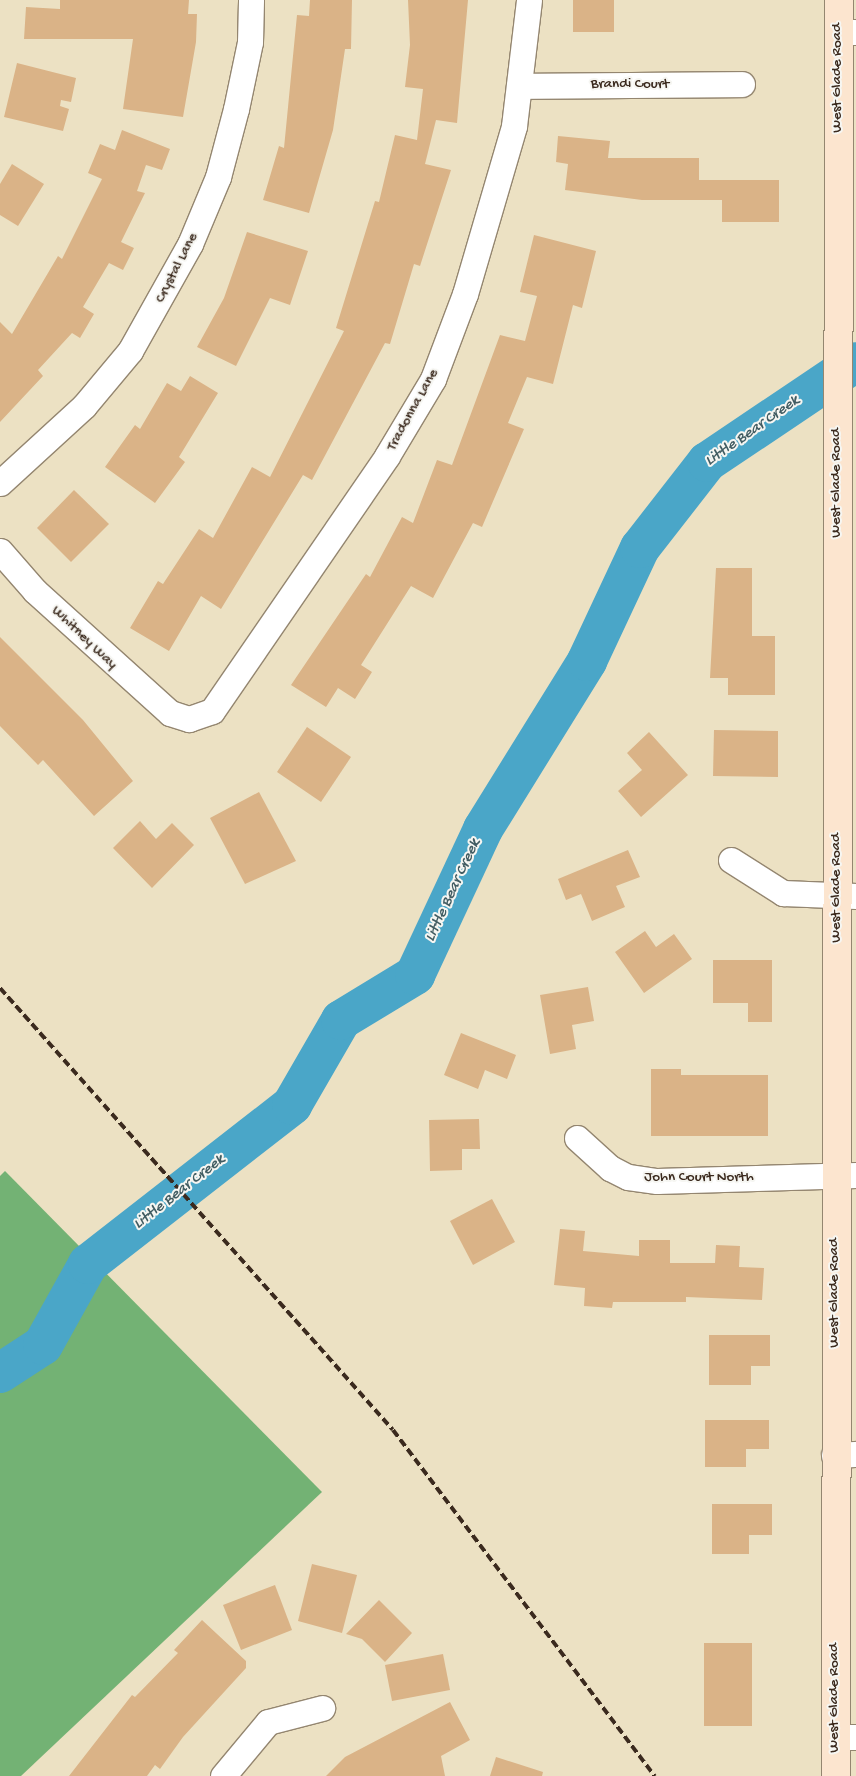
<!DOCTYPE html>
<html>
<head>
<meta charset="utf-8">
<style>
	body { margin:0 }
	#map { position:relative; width:856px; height:1776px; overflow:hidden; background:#ece1c3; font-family:"Gochi Hand",sans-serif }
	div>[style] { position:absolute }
	.forest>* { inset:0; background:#73b274 }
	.river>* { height:40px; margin:-20px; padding:0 20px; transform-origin:20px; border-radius:20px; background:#4aa6c8 }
	.building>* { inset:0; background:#dab387 }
	.roads { filter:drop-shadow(1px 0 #948670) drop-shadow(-1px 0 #948670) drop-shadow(0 1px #948670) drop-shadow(0 -1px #948670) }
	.minor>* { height:25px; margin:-12.5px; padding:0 12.5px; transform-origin:12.5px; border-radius:12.5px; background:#fff }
	.secondary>* { height:28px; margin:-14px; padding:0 14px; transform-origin:14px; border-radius:14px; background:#fce5cf }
	.rail>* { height:4px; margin-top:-2px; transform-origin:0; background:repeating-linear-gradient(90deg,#3b2a1e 0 8px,transparent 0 12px) }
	span { translate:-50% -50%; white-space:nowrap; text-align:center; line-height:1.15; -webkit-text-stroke:4px #f6f6f2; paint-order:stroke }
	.street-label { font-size:15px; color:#3b2a1e }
	.water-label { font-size:16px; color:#415c62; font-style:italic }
</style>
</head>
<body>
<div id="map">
	<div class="forest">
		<i style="clip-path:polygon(5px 1171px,322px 1492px,21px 1776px,0 1776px,0 1176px)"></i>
	</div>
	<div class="river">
		<i style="left:0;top:1373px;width:51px;rotate:-33.1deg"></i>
		<i style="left:43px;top:1345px;width:93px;rotate:-60.9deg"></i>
		<i style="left:88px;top:1264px;width:259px;rotate:-37.9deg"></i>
		<i style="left:292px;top:1105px;width:98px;rotate:-60deg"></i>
		<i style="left:341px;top:1020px;width:87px;rotate:-31.3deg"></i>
		<i style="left:415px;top:975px;width:161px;rotate:-65deg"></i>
		<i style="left:483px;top:829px;width:198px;rotate:-58.2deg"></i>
		<i style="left:587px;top:661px;width:125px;rotate:-64.9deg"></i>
		<i style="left:640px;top:548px;width:109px;rotate:-52.1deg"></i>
		<i style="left:707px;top:462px;width:179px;rotate:-33.9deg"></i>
	</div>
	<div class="building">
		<i style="clip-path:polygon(60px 0,189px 0,188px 14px,197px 14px,196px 42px,183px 117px,123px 109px,133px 39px,24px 39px,26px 7px,60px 9px)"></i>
		<i style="clip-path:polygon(310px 0,352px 0,351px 49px,345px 49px,333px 130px,309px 213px,263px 200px,279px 146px,284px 148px,297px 15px,309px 16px)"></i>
		<i style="clip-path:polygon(408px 0,468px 0,457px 123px,436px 120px,425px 164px,451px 170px,420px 266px,414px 264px,390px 344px,385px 343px,312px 480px,303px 475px,221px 609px,201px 596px,169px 651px,130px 628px,158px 581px,163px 584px,199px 529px,213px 538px,252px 467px,270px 477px,344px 331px,336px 328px,375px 201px,379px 202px,395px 135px,417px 140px,423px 89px,405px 87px,410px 45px)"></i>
		<i style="clip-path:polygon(573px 0,614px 0,614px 32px,573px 32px)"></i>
		<i style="clip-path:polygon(17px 63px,76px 78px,71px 102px,61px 100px,60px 106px,69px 109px,63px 131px,4px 117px)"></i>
		<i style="clip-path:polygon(122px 130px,170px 149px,162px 170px,146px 165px,137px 191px,145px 193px,121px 242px,134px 248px,123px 270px,109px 263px,83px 307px,94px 314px,80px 338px,72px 333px,38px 370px,43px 376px,0 422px,0 322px,12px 334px,58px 256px,62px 259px,102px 179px,88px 173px,100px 144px,115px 150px)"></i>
		<i style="clip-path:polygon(558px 136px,610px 141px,608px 158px,699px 158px,699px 180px,779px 180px,779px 222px,722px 222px,722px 200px,642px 200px,565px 190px,568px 164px,556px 162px)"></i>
		<i style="clip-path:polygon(12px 164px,44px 184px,18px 226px,0 215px,0 184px)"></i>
		<i style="clip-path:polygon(247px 232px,308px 251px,290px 305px,270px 298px,236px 366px,197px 347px,224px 298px)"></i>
		<i style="clip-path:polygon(534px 235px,596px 251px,582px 308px,573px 305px,553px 384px,527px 377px,508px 423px,524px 429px,482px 527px,473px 523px,433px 598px,411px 586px,361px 665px,372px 672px,355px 699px,338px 688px,326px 707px,291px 685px,366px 574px,370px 577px,402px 517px,413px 523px,437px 460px,452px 465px,500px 335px,525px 341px,537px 296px,520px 292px)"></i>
		<i style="clip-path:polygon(190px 376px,218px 393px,179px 457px,185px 462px,155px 503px,105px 467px,135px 425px,140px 429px,167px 383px,181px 391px)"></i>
		<i style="clip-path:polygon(74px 490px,109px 524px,71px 562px,37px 528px)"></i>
		<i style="clip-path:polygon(716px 568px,752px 568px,752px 636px,775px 636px,775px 695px,728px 695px,728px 678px,710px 678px)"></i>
		<i style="clip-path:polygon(0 637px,83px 720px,133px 781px,94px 816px,43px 760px,38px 765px,0 726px)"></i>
		<i style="clip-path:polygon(307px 727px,351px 757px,321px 802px,277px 772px)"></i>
		<i style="clip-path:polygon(714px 730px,778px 731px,778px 777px,713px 776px)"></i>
		<i style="clip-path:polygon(649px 732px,688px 775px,641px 817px,618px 791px,642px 770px,627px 753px)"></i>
		<i style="clip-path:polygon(259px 792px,296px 861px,245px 884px,210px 818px)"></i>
		<i style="clip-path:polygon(140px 821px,156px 839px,172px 823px,194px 845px,152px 888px,113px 848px)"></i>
		<i style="clip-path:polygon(628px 850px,640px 877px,616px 886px,625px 907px,592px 921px,581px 894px,566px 900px,558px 879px)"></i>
		<i style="clip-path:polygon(645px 931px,656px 947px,674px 934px,692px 959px,644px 993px,615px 952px)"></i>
		<i style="clip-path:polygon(713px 960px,772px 960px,772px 1022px,748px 1022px,748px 1003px,713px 1003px)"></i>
		<i style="clip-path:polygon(588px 987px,594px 1021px,572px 1025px,576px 1049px,550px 1054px,540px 995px)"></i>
		<i style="clip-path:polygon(461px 1033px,516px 1055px,507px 1079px,485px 1070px,478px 1089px,444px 1075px)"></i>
		<i style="clip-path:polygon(651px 1069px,681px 1069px,681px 1075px,768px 1075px,768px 1136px,651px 1136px)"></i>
		<i style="clip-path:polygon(479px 1119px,480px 1149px,462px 1149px,462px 1170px,430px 1171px,429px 1120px)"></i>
		<i style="clip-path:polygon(492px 1199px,515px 1242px,473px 1265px,450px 1221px)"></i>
		<i style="clip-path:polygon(560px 1229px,585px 1231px,583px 1251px,639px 1256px,639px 1240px,670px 1240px,670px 1263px,715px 1263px,716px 1245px,740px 1246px,739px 1267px,764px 1268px,762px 1300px,686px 1297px,686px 1302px,613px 1302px,612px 1308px,584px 1306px,585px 1288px,554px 1285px)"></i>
		<i style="clip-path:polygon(709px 1335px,770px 1335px,770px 1366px,751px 1366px,751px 1385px,709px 1385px)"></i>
		<i style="clip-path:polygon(705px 1420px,769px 1420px,769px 1449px,746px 1449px,746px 1467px,705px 1467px)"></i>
		<i style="clip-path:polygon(712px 1504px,772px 1504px,772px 1535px,749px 1535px,749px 1554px,712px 1554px)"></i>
		<i style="clip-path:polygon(312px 1564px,357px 1575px,342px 1633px,298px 1621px)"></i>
		<i style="clip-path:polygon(275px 1585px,292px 1630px,241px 1650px,223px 1605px)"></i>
		<i style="clip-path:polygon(379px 1600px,412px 1633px,385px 1662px,362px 1639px,346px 1634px)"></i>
		<i style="clip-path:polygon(202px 1620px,246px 1661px,246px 1668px,183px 1737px,160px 1769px,155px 1765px,147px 1776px,69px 1776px,132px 1695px,135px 1697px,178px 1653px,174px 1650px)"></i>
		<i style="clip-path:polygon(704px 1643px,752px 1643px,752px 1726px,704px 1726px)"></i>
		<i style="clip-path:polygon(443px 1654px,450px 1690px,392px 1701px,385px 1665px)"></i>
		<i style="clip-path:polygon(450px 1702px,470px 1740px,441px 1756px,445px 1776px,326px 1776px,345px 1757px)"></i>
		<i style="clip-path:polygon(496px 1757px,543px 1772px,542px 1776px,490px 1776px)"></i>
	</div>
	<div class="roads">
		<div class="minor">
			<i style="left:838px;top:34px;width:18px;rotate:-6deg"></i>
			<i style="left:519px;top:86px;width:223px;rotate:-0.5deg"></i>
			<i style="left:0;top:483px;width:114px;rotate:-42.5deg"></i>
			<i style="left:84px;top:406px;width:72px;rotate:-50.1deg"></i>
			<i style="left:130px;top:351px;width:123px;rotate:-60.7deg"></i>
			<i style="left:190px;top:244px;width:73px;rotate:-67.3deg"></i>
			<i style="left:218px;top:177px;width:70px;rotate:-75.2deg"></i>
			<i style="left:236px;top:109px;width:68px;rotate:-78.2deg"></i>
			<i style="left:250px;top:42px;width:42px;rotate:-88.6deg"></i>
			<i style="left:0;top:551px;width:53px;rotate:48.8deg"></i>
			<i style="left:35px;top:591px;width:182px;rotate:42.1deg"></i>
			<i style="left:170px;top:713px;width:20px;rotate:18deg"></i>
			<i style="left:189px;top:719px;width:24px;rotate:-19deg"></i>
			<i style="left:212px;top:711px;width:309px;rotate:-55.5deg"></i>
			<i style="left:387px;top:456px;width:90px;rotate:-59.1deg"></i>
			<i style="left:433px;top:379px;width:91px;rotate:-69.4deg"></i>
			<i style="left:465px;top:294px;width:175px;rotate:-73.7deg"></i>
			<i style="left:514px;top:126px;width:127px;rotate:-83.2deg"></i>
			<i style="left:731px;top:860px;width:62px;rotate:32.4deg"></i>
			<i style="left:783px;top:893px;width:73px;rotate:2.4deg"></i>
			<i style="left:577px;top:1138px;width:45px;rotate:42.3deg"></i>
			<i style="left:610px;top:1168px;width:20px;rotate:27deg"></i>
			<i style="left:628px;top:1177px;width:29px;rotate:8deg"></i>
			<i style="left:657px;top:1181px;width:199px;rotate:-1.7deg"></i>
			<i style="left:834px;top:1455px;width:22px;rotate:-3deg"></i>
			<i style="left:835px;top:1736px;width:21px;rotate:3deg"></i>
			<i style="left:223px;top:1776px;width:70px;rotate:-50.2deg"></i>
			<i style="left:268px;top:1722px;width:56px;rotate:-14.5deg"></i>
		</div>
		<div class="secondary">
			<i style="left:836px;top:1776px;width:1776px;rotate:-89.9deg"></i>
		</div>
	</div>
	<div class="rail">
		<i style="left:0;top:988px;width:591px;rotate:48.36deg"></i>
		<i style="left:393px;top:1430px;width:434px;rotate:52.9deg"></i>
	</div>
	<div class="street-label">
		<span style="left:838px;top:78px;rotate:-90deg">West Glade Road</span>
		<span style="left:630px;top:85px">Brandi Court</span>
		<span style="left:177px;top:268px;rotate:-63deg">Crystal Lane</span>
		<span style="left:413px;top:410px;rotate:-61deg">Tradonna Lane</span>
		<span style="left:837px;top:483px;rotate:-90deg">West Glade Road</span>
		<span style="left:84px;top:638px;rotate:44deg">Whitney Way</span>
		<span style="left:837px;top:888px;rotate:-90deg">West Glade Road</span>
		<span style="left:699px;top:1178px">John Court North</span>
		<span style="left:835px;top:1293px;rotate:-90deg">West Glade Road</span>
		<span style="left:835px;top:1698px;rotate:-90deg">West Glade Road</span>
	</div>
	<div class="water-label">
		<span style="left:753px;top:432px;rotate:-35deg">Little Bear Creek</span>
		<span style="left:454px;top:891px;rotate:-65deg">Little Bear Creek</span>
		<span style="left:180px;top:1193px;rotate:-38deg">Little Bear Creek</span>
	</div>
</div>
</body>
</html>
